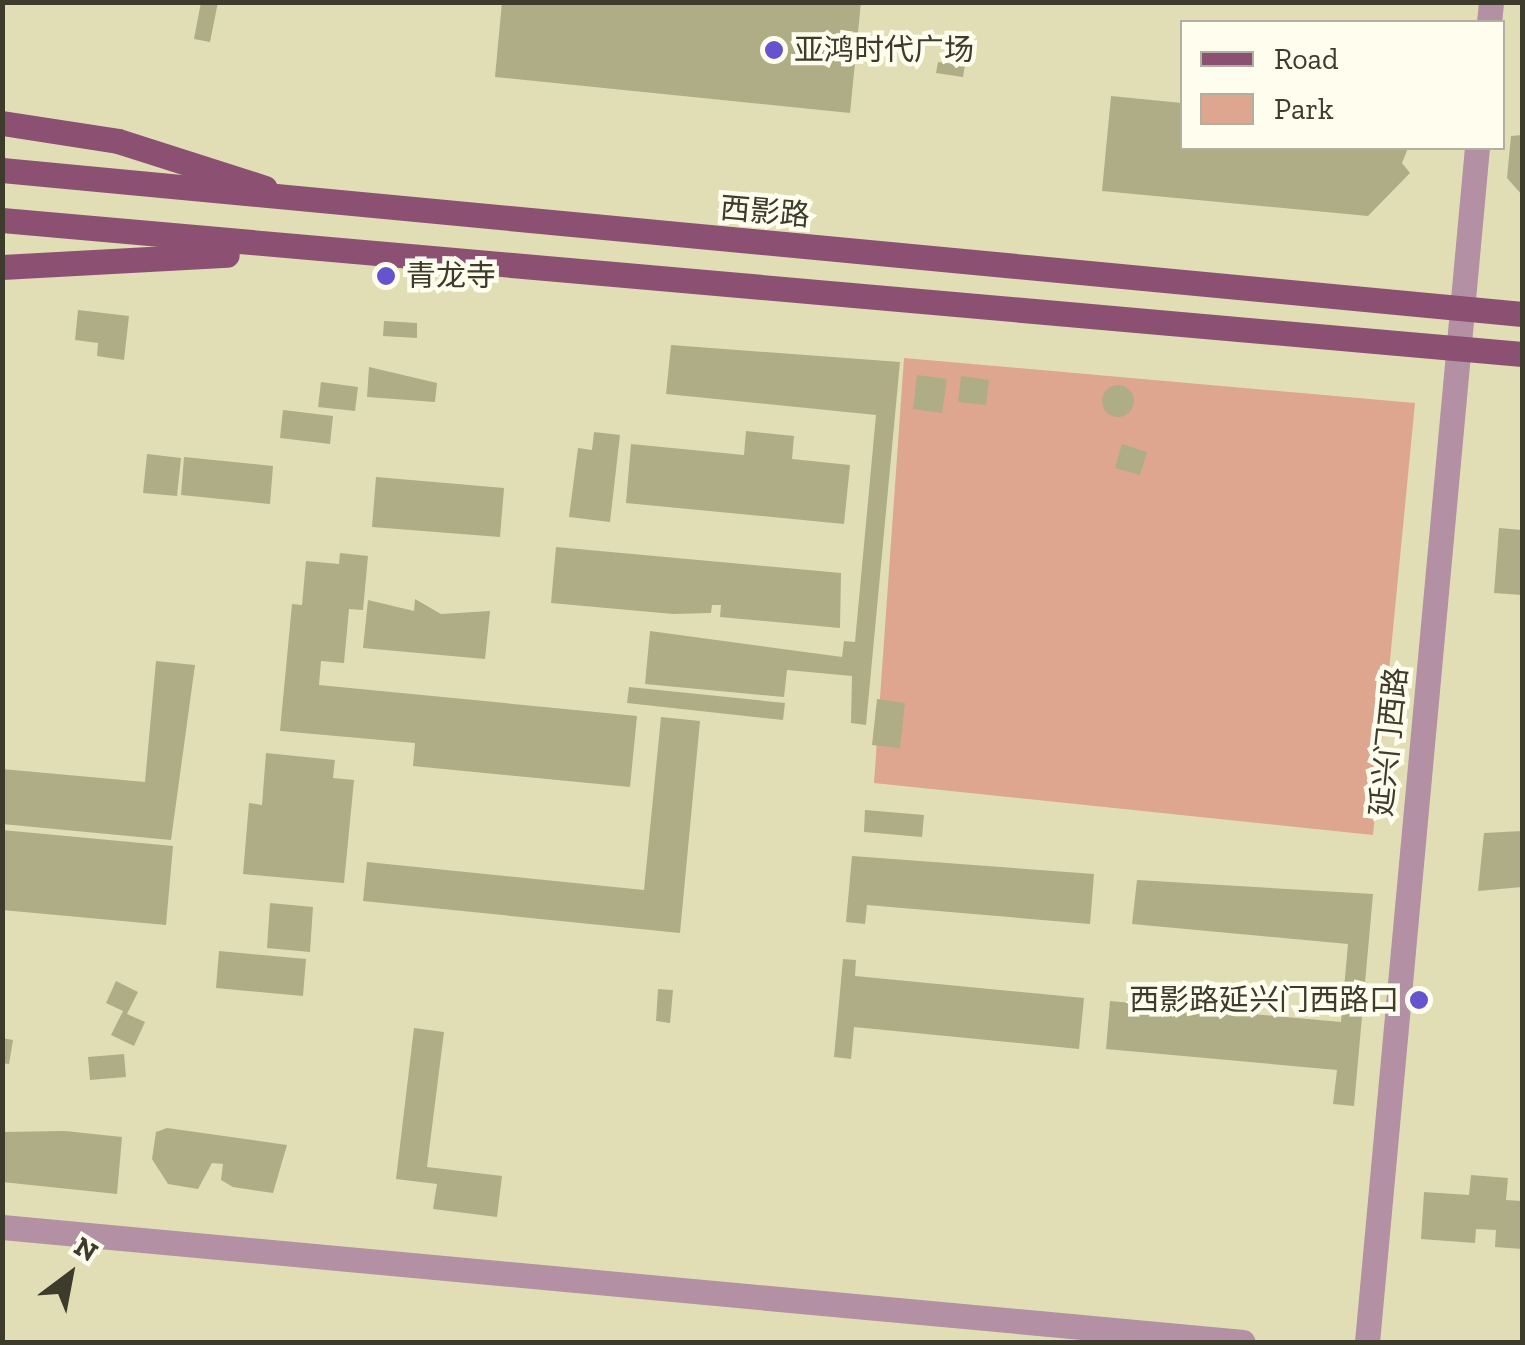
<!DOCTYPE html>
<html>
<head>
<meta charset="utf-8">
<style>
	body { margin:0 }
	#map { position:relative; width:1525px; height:1345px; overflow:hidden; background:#e1deb6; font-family:"Zilla Slab","Noto Sans SC",serif }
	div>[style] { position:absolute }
	.green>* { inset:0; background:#dea68e }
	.building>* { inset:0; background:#afad86 }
	.round { border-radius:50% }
	.minor>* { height:25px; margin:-12.5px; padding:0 12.5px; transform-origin:12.5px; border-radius:12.5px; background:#b390a3 }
	.major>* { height:25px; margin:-12.5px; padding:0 12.5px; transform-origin:12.5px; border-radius:12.5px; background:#8c5073 }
	.dots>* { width:28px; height:28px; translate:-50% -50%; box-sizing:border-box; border:5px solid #fffeee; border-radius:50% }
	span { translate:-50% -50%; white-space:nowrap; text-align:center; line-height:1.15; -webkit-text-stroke:9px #fffeee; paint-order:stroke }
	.poi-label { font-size:30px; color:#3d3c2c }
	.left { translate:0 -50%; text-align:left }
	.right { translate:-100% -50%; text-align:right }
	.street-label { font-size:30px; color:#3d3c2c }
	.frame { position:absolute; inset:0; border:5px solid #3d3c2c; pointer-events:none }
	.legend { position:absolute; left:1180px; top:20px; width:325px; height:130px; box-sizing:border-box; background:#fffeee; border:2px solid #b1b0a0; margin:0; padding:12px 18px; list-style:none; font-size:30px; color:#3d3c2c }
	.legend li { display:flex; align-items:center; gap:20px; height:50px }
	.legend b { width:50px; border:2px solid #b1b0a0 }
	.north { position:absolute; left:20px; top:1225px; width:100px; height:100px; -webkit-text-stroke:8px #fffeee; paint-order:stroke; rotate:32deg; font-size:28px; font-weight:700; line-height:40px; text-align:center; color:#3d3c2c }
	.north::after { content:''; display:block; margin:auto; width:35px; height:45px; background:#3d3c2c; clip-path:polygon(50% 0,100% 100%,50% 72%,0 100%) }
</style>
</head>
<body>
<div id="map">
	<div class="green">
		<i style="clip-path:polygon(904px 358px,1415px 403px,1373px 835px,874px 783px)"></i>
	</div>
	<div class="building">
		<i style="clip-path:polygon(201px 2px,218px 2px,210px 42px,194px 39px)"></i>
		<i style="clip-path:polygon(502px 2px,861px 2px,850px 113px,495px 77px)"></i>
		<i style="clip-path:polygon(938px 62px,965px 65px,963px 77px,936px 73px)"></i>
		<i style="clip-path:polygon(1111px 96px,1182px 103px,1182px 148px,1408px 148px,1402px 163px,1410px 173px,1368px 216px,1102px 191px)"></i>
		<i style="clip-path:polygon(1522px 135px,1522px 195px,1507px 178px,1511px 136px)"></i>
		<i style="clip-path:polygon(78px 310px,129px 316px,124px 360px,97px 356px,98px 343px,75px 340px)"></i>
		<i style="clip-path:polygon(384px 321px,417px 323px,417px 338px,383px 336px)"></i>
		<i style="clip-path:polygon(671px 345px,900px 362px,866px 725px,851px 723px,852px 676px,787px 670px,784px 697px,645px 684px,650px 631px,842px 657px,844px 641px,855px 642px,876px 415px,666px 394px)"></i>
		<i style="clip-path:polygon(369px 367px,437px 383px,435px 402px,367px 397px)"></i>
		<i style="clip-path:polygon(917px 375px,947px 379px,942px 413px,913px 409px)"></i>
		<i style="clip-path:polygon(961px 376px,989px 380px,986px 405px,958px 402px)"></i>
		<i style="clip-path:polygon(321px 382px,358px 387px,355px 411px,318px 407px)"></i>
		<i class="round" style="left:1102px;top:385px;width:32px;height:32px"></i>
		<i style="clip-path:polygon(283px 410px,333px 416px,330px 444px,280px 438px)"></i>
		<i style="clip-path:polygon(746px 431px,794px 436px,792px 459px,850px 465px,844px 524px,626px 503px,631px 444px,744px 455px)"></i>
		<i style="clip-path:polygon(594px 432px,620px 435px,610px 522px,569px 517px,578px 448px,592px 450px)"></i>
		<i style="clip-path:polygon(1122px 444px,1147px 452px,1140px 475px,1115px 468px)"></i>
		<i style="clip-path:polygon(147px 454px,181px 458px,177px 496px,143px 493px)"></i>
		<i style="clip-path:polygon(184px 457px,273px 466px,270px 504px,181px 495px)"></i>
		<i style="clip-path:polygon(376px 477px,504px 488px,500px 537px,372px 527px)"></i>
		<i style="clip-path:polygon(1499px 528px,1522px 530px,1522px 595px,1494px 593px)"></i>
		<i style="clip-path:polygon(556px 547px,841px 573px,840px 628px,720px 617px,721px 605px,712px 605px,711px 613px,673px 614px,551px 603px)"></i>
		<i style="clip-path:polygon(340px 553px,368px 556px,363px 610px,349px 609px,344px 663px,321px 661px,319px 685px,637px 716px,630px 787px,413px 766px,415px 743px,280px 731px,292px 604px,302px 605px,306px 561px,339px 564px)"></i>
		<i style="clip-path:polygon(415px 599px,441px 614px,490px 611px,485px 659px,363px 648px,368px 600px,414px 611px)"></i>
		<i style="clip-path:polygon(156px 661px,195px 665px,171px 840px,2px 824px,2px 769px,145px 782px)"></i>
		<i style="clip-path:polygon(629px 687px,785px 703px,783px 720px,627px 703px)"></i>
		<i style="clip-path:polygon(877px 699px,905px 703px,900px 748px,872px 745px)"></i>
		<i style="clip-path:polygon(661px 717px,700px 721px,680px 933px,363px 901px,367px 862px,644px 890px)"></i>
		<i style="clip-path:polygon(266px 753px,335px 760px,333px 778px,354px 780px,344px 883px,243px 874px,249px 803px,262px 805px)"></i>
		<i style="clip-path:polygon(865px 810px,924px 815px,922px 837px,864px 832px)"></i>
		<i style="clip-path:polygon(2px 830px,173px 846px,166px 925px,2px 910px)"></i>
		<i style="clip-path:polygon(1522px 831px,1522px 887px,1478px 891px,1484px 833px)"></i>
		<i style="clip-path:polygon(852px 856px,1094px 874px,1090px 924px,867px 905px,865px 924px,846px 922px)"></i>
		<i style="clip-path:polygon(1137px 880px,1373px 894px,1354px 1106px,1333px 1104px,1337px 1070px,1106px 1049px,1110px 1001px,1341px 1022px,1348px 944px,1132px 924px)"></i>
		<i style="clip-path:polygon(270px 903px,313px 907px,310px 952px,267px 948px)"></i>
		<i style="clip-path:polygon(219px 951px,306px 959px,303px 996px,216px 988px)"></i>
		<i style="clip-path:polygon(843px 959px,856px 960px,855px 976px,1084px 998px,1079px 1049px,854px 1027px,851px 1059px,834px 1057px)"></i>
		<i style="clip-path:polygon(116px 981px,138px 992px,127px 1014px,145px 1022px,134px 1046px,111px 1035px,123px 1011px,106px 1003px)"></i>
		<i style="clip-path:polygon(658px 989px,673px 990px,670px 1023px,656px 1021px)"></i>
		<i style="clip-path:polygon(414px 1028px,444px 1032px,427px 1167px,502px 1176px,497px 1217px,433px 1209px,437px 1184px,396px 1179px)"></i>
		<i style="clip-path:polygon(2px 1038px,13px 1040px,9px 1064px,2px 1063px)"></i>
		<i style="clip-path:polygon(124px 1054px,126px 1077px,90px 1080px,88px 1057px)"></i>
		<i style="clip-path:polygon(167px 1128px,287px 1145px,273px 1193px,233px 1187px,221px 1180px,223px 1164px,212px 1163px,198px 1189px,168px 1184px,152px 1159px,156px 1132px)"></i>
		<i style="clip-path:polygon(65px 1131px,122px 1137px,117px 1194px,2px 1182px,2px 1132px)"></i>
		<i style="clip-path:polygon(1471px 1175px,1508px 1178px,1506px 1200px,1522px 1201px,1522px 1249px,1495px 1247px,1496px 1230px,1476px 1229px,1475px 1243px,1421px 1239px,1424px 1192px,1469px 1195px)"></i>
	</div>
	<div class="minor">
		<i style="left:1489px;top:22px;width:20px;rotate:-84deg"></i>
		<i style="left:2px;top:1227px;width:1246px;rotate:5.29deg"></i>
		<i style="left:1367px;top:1342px;width:1199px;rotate:-84.74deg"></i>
	</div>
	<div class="major">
		<i style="left:2px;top:123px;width:117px;rotate:8.8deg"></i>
		<i style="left:118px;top:141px;width:154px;rotate:17.7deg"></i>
		<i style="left:2px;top:170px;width:1527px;rotate:5.41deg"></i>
		<i style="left:2px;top:220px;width:1526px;rotate:5.04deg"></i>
		<i style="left:2px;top:267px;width:225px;rotate:-3.1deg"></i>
	</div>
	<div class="dots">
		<i style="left:774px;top:50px;background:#6554ce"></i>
		<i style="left:386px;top:276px;background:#6554ce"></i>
		<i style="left:1419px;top:1000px;background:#6554ce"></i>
	</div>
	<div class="poi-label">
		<span class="left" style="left:794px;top:50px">亚鸿时代广场</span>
		<span class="left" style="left:406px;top:276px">青龙寺</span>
		<span class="right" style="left:1399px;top:1000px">西影路延兴门西路口</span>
	</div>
	<div class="street-label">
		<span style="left:765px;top:212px;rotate:5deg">西影路</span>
		<span style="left:1389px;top:742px;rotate:-84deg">延兴门西路</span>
	</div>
	<div class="frame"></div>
	<ul class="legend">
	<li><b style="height:12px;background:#8c5073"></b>Road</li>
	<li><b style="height:28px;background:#dea68e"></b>Park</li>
	</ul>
	<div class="north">N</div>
</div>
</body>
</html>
